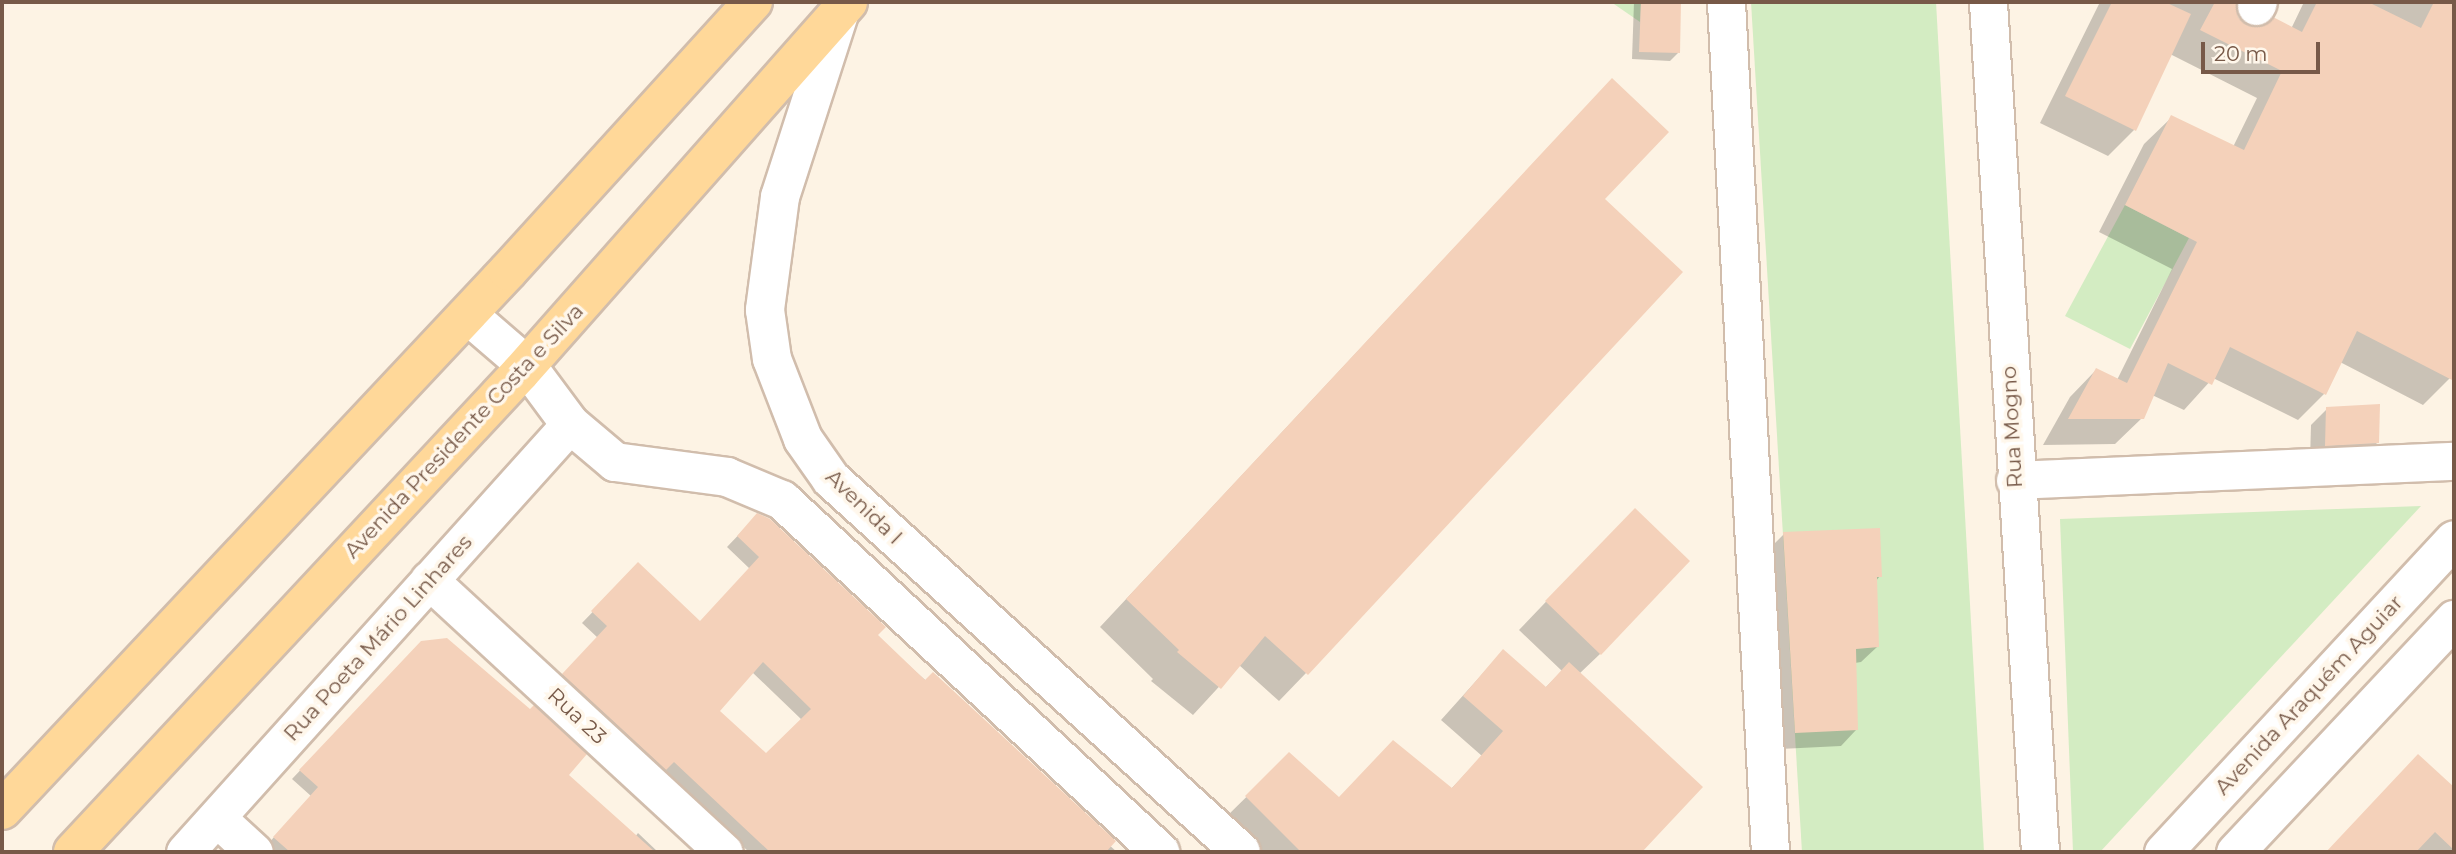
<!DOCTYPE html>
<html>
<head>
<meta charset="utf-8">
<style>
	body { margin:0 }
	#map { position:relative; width:2456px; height:854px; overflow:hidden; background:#fdf3e4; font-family:Montserrat,sans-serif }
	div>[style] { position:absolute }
	.green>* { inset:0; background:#d3ecc2 }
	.shadow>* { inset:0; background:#0003 }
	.building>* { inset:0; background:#f4d1ba }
	.roads { filter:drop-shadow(2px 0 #d1bdac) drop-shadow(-2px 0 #d1bdac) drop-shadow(0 2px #d1bdac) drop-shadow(0 -2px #d1bdac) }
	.minor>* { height:37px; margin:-18.5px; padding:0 18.5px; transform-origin:18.5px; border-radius:18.5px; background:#fff }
	.tertiary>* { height:38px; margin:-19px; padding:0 19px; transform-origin:19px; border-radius:19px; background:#fff }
	.primary>* { height:38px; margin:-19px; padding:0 19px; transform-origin:19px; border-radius:19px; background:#ffd899 }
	span { translate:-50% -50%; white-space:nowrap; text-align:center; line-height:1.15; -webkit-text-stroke:7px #fff7eb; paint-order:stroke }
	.street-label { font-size:21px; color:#775948 }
	.frame { position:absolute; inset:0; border:4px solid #775948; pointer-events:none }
	.scale { position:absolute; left:2201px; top:42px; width:119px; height:32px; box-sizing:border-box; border:4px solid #775948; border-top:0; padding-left:9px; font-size:21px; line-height:24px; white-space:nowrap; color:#775948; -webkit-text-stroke:5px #fff7eb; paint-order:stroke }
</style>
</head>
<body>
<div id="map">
	<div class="green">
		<i style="clip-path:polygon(1611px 2px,1641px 2px,1640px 22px)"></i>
		<i style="clip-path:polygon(1751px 2px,1936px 2px,1984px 852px,1802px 852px)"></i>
		<i style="clip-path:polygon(2125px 205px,2189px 238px,2130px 349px,2065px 316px)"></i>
		<i style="clip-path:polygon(2421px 506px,2100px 852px,2073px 852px,2060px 519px)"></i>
	</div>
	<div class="shadow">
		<i style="clip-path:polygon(1634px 2px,1679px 2px,1678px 53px,1670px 61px,1632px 59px)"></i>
		<i style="clip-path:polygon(2100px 2px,2235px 2px,2236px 18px,2246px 27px,2291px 29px,2304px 2px,2454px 2px,2454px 369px,2450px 378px,2423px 405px,2340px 362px,2324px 394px,2298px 420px,2213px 378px,2184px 410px,2152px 395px,2142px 418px,2115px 444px,2043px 445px,2070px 397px,2096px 370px,2117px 380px,2172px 269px,2099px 232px,2144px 144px,2171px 118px,2233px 147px,2257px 98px,2170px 54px,2134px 130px,2108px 156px,2040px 123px)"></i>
		<i style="clip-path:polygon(1585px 108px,1603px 199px,1306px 673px,1279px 701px,1239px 665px,1193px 715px,1151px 681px,1153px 679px,1100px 627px)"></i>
		<i style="clip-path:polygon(2327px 409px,2378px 442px,2362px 458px,2310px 461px,2311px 425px)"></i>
		<i style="clip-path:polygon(evenodd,747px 526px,875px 635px,1117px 852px,749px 852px,662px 772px,553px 686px,598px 638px,582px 623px,638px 565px,700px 624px,750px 569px,727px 547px,747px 526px,752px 672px,802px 720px,766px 756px,717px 711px,752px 672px)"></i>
		<i style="clip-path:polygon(1784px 534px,1880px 576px,1875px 582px,1877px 647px,1861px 662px,1855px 663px,1856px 730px,1841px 746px,1780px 749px,1768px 550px)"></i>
		<i style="clip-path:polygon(1607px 538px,1600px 654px,1579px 674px,1700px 787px,1639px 852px,1255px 852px,1223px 820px,1289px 755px,1338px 799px,1451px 789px,1482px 756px,1441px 720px,1503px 651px,1545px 688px,1562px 671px,1519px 630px)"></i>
		<i style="clip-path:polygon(421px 643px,635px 837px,638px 833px,658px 852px,273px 852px,266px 846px,311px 796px,292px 779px)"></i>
		<i style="clip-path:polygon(2418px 756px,2454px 790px,2454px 852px,2327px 852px)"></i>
	</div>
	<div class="building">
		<i style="clip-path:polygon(1641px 2px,1681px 2px,1680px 53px,1639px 52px)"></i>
		<i style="clip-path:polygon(2112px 2px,2165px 2px,2191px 14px,2136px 131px,2065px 96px)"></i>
		<i style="clip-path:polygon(2215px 2px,2236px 2px,2238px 17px,2247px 25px,2258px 27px,2273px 17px,2302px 32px,2317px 2px,2368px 2px,2421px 28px,2434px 2px,2454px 2px,2454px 381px,2357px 331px,2326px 395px,2230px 347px,2212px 385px,2168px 363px,2144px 419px,2068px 419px,2096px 368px,2127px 383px,2197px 242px,2125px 205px,2171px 115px,2244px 150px,2282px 71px,2200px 30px)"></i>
		<i style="clip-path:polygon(1612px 78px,1669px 132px,1605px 199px,1683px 272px,1308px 675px,1265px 636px,1221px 689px,1177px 652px,1179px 650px,1126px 599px)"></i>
		<i style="clip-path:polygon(2380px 404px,2379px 443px,2325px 446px,2326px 407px)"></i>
		<i style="clip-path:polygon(1635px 508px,1690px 561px,1601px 655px,1545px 601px)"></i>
		<i style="clip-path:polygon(evenodd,757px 513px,770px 519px,886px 627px,878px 635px,925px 680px,933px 672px,1116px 841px,1106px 852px,770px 852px,674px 762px,666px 770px,562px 674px,607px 626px,591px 611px,638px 562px,700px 621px,759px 557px,737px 536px,757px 513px,763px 662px,811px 709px,766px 753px,720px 711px,763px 662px)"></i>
		<i style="clip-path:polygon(1880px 528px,1882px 577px,1877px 577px,1879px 647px,1856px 649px,1858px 730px,1795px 733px,1783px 532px)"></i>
		<i style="clip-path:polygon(447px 638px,530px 709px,534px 705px,587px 754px,569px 775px,655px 852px,290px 852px,273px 837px,318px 787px,299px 770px,421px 641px)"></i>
		<i style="clip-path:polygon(1503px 649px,1546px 687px,1569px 662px,1703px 787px,1642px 852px,1301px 852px,1245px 796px,1289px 752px,1339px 797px,1393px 740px,1452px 788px,1503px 731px,1463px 696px)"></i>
		<i style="clip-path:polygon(2418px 754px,2454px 787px,2454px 850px,2435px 832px,2416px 852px,2326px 852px)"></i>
	</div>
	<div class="roads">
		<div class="minor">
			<i style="left:1726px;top:2px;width:851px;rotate:87.04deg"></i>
			<i style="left:1988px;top:2px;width:852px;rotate:86.5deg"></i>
			<i style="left:2256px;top:6px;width:4px;rotate:-63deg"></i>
			<i style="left:2015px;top:480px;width:439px;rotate:-2.5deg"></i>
			<i style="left:429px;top:580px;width:401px;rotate:42.7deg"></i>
			<i style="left:217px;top:818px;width:50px;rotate:42.6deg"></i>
			<i style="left:185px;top:852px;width:576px;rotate:-48.03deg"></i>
			<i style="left:2163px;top:852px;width:427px;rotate:-47.1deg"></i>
			<i style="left:2235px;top:852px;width:320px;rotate:-46.8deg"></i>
		</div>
		<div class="tertiary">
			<i style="left:840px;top:11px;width:195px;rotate:107.9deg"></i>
			<i style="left:780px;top:197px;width:114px;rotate:97.6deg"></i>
			<i style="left:765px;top:310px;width:49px;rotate:81.9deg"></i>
			<i style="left:772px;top:359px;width:86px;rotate:68.8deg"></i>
			<i style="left:803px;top:439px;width:49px;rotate:55deg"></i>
			<i style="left:831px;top:479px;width:554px;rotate:42.29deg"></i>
			<i style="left:468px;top:315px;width:78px;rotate:40.8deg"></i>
			<i style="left:527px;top:366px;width:72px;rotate:53.4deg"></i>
			<i style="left:570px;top:424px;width:59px;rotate:40.2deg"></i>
			<i style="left:615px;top:462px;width:113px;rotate:7.6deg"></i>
			<i style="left:727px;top:477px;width:60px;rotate:22.7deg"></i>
			<i style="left:782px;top:500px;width:517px;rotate:42.96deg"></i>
		</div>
		<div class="primary">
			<i style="left:2px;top:810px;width:739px;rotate:-46.81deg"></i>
			<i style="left:508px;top:271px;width:364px;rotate:-47.7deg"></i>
			<i style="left:73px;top:852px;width:655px;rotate:-46.98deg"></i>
			<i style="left:520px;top:373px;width:495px;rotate:-48.5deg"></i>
		</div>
	</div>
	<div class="street-label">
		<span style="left:2012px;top:427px;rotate:-93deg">Rua Mogno</span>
		<span style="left:464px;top:431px;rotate:-47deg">Avenida Presidente Costa e Silva</span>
		<span style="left:864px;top:507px;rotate:44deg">Avenida I</span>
		<span style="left:378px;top:638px;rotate:-48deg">Rua Poeta Mário Linhares</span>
		<span style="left:2309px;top:695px;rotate:-47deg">Avenida Araquém Aguiar</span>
		<span style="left:577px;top:716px;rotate:43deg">Rua 23</span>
	</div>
	<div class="frame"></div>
	<div class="scale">20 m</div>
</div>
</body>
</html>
